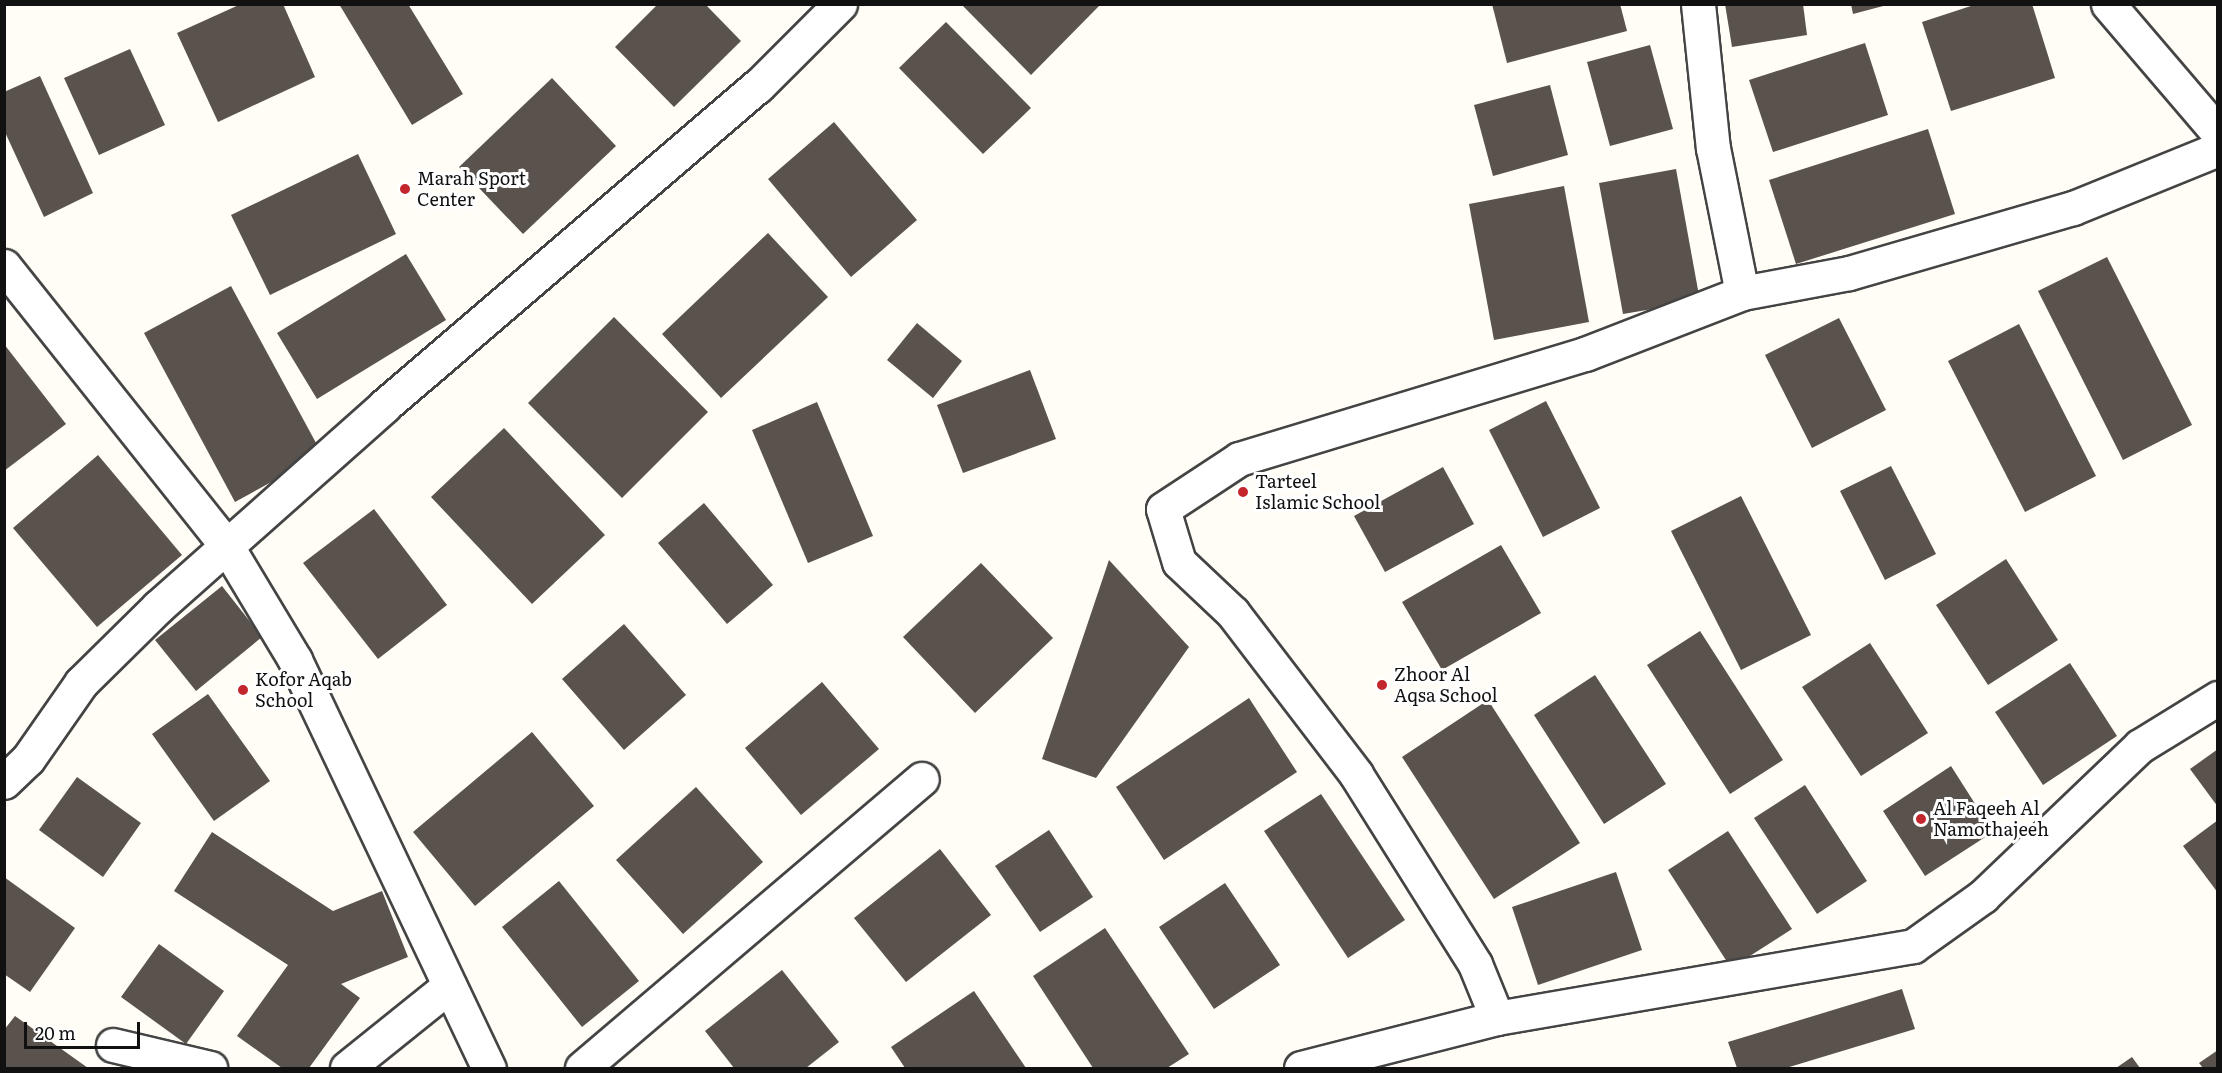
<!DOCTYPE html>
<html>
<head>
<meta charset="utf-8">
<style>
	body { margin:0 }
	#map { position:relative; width:2222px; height:1073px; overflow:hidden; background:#fffdf5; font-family:Literata,serif }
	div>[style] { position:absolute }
	.building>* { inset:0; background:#5a524d }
	.roads { filter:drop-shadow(2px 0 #444) drop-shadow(-2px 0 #444) drop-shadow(0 2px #444) drop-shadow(0 -2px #444) }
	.minor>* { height:33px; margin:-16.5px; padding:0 16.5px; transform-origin:16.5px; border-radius:16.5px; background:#fff }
	.tertiary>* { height:33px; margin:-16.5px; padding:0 16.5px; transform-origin:16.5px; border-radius:16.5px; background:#fff }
	.dots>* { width:16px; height:16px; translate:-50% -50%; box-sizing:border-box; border:3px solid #fff; border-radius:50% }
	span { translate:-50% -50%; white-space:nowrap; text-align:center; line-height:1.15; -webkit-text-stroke:6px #fff; paint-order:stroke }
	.poi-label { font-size:18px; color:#111 }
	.left { translate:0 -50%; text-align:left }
	.frame { position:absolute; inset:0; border:6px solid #111; pointer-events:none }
	.scale { position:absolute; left:24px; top:1022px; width:116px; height:27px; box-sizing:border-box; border:3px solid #111; border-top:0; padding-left:8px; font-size:18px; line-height:21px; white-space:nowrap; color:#111; -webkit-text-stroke:4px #fff; paint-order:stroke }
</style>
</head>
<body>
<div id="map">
	<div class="building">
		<i style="clip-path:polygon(241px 4px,283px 4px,315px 77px,218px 122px,177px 33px)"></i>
		<i style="clip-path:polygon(339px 4px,408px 4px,463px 94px,412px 125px)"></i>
		<i style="clip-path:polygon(658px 4px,705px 4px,741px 41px,674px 107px,615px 47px)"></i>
		<i style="clip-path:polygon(961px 4px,1098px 4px,1099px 6px,1031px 75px)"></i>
		<i style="clip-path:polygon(1492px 4px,1620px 4px,1627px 31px,1507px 63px)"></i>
		<i style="clip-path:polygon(1725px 4px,1803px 4px,1807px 35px,1732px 47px)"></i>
		<i style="clip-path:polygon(1851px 4px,1887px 4px,1887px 5px,1853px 14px)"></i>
		<i style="clip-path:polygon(1977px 4px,2032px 4px,2055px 78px,1951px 111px,1922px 22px)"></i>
		<i style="clip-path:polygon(946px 22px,1031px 108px,983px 154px,899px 68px)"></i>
		<i style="clip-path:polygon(1865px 43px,1888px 115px,1773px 152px,1749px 80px)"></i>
		<i style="clip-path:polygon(1650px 45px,1673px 129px,1610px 146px,1587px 62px)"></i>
		<i style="clip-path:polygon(130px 49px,165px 125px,99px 155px,64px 78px)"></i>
		<i style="clip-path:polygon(40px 76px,93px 193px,44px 217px,4px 130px,4px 92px)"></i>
		<i style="clip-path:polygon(552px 78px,616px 146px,523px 234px,459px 167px)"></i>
		<i style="clip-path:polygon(1550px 85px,1568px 155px,1493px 176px,1474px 105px)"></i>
		<i style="clip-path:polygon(834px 122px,917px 220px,851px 277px,768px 179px)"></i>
		<i style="clip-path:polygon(1928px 129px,1955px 214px,1796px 264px,1769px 180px)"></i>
		<i style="clip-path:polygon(358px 154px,396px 234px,270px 295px,231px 215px)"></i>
		<i style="clip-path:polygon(1676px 169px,1700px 301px,1623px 314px,1599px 183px)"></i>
		<i style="clip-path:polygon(1564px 186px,1589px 322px,1494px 340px,1469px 204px)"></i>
		<i style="clip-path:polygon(768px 233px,828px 297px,721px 398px,662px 334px)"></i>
		<i style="clip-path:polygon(406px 254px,446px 320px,317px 399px,277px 333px)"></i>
		<i style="clip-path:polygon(2107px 257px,2192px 425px,2123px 460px,2038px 291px)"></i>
		<i style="clip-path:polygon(231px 286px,322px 454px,235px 502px,144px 333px)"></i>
		<i style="clip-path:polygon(614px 317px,708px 412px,622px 498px,528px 403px)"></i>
		<i style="clip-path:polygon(1839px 318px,1886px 410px,1812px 448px,1765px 355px)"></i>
		<i style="clip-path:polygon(917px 323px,962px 361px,933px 398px,887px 360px)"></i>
		<i style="clip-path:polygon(2019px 324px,2096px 476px,2025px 512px,1948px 361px)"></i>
		<i style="clip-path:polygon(4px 344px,66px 424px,4px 471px)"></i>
		<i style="clip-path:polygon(1030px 370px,1056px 439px,963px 473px,937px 405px)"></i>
		<i style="clip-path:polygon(1546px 401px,1600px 508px,1543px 537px,1489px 430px)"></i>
		<i style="clip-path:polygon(817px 402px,873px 536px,808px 563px,752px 430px)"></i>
		<i style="clip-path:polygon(504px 428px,605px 535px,532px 604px,431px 497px)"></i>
		<i style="clip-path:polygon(98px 455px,182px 555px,97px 627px,13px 528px)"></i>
		<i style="clip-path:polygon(1891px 466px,1936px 554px,1885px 580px,1840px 491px)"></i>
		<i style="clip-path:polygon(1443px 467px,1474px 524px,1385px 572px,1354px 516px)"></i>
		<i style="clip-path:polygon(1741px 496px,1811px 635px,1741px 670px,1671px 531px)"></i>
		<i style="clip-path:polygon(704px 503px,773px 585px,727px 624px,658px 543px)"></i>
		<i style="clip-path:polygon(374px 509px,447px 605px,378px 659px,303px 563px)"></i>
		<i style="clip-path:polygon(1501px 545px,1541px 613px,1442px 670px,1402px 602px)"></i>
		<i style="clip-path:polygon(2006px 559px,2058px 640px,1988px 685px,1936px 605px)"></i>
		<i style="clip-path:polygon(1109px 560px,1189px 647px,1096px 778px,1042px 759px)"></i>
		<i style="clip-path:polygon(981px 563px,1053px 638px,975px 713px,903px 637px)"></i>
		<i style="clip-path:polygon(222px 586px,262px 637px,196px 691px,155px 640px)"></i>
		<i style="clip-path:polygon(624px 624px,686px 695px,624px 750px,562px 679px)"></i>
		<i style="clip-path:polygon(1700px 631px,1783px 760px,1730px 794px,1647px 665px)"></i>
		<i style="clip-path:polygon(1870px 643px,1928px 733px,1861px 776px,1802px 687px)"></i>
		<i style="clip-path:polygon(2070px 663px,2117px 736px,2043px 785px,1995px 712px)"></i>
		<i style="clip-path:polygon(1595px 675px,1666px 784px,1604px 824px,1534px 715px)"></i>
		<i style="clip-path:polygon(822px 682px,879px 749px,801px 815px,745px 748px)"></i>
		<i style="clip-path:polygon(208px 694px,270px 781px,214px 821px,152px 734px)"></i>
		<i style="clip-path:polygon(1249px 698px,1297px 772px,1164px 860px,1116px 787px)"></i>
		<i style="clip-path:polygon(1488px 700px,1580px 843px,1494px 899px,1402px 757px)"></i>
		<i style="clip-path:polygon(532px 732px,594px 806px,475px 906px,413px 832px)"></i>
		<i style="clip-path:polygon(2218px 749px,2218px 807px,2190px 769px)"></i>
		<i style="clip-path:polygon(1951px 766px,1993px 832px,1925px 876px,1883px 811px)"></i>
		<i style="clip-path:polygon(77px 777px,141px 823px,103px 877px,39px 830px)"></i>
		<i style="clip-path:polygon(1805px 785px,1867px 881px,1817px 914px,1754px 818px)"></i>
		<i style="clip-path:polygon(696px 787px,763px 862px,683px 934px,616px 860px)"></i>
		<i style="clip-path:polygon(1321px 794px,1405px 920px,1348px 958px,1264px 831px)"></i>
		<i style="clip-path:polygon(2218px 820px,2218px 893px,2183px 846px)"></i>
		<i style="clip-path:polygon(1049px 830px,1093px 897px,1040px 932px,995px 866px)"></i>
		<i style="clip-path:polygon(1728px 831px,1792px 929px,1731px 968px,1668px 870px)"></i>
		<i style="clip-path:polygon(212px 832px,333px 911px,382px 891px,408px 957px,341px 984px,360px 998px,309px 1068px,282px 1068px,237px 1036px,288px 965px,174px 891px)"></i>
		<i style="clip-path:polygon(940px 849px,991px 915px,906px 982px,854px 918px)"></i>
		<i style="clip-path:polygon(1616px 872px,1642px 950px,1538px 985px,1512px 907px)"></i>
		<i style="clip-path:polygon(4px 877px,75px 928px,30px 992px,4px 974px)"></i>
		<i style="clip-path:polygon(559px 881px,639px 981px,582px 1027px,502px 927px)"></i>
		<i style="clip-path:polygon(1225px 883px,1280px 965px,1214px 1009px,1159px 927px)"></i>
		<i style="clip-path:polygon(1105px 928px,1189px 1054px,1167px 1068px,1093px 1068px,1033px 976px)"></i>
		<i style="clip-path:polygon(159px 944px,224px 991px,186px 1044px,121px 997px)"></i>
		<i style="clip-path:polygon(782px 970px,839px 1042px,806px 1068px,734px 1068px,705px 1031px)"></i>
		<i style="clip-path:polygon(1902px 989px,1915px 1029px,1786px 1068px,1737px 1068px,1728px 1042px)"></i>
		<i style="clip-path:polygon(974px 991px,1026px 1068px,905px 1068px,891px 1047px)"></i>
		<i style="clip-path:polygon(15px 1016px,88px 1068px,4px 1068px,4px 1030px)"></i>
		<i style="clip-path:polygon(2218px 1050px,2218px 1068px,2203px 1068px,2199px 1063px)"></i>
		<i style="clip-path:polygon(2132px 1057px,2140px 1068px,2116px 1068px)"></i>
	</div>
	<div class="roads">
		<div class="minor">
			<i style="left:1698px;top:4px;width:145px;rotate:84.1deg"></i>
			<i style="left:1713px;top:148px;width:148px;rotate:78.7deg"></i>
			<i style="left:2108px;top:4px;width:170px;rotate:49.5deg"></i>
			<i style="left:4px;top:782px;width:33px;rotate:-44deg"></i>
			<i style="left:28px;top:759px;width:93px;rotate:-55.1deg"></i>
			<i style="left:81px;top:683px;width:108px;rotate:-44.6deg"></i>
			<i style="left:158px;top:607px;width:302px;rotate:-41.6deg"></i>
			<i style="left:384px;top:406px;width:492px;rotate:-40.6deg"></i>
			<i style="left:758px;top:86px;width:116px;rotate:-45deg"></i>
			<i style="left:1497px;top:1018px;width:58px;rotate:-112.2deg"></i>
			<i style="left:1475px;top:964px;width:224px;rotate:-122.1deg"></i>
			<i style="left:1356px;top:774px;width:203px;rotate:-127.4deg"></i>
			<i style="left:1233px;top:613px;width:74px;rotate:-136.6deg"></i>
			<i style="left:1179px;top:562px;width:55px;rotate:-106.8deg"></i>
			<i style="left:1163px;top:509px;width:91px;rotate:-33.3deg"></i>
			<i style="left:1239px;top:459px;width:362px;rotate:-16.9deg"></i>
			<i style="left:1585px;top:354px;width:168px;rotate:-21.2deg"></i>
			<i style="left:1742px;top:293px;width:109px;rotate:-10.6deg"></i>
			<i style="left:1849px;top:273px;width:233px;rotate:-16.2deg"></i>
			<i style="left:2073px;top:208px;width:157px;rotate:-22.1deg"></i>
			<i style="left:113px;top:1045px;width:100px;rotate:13.3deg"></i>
			<i style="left:347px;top:1068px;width:131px;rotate:-38.8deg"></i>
			<i style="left:582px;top:1068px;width:446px;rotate:-40.4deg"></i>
			<i style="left:1301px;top:1068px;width:202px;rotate:-14.3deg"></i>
			<i style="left:1497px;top:1018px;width:422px;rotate:-9.8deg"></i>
			<i style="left:1913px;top:946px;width:86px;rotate:-35.5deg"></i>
			<i style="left:1983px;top:896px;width:217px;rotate:-43.7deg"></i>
			<i style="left:2140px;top:746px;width:92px;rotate:-31.6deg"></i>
		</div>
		<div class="tertiary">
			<i style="left:4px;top:266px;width:357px;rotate:51.5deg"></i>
			<i style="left:226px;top:545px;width:134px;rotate:59deg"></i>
			<i style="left:295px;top:660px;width:452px;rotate:64.6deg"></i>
		</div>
	</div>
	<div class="dots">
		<i style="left:405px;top:189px;background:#c4262e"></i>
		<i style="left:1243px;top:492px;background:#c4262e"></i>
		<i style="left:1382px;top:685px;background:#c4262e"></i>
		<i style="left:243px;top:690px;background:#c4262e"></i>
		<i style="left:1921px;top:819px;background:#c4262e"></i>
	</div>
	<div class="poi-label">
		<span class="left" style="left:417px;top:189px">Marah Sport<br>Center</span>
		<span class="left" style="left:1255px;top:492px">Tarteel<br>Islamic School</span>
		<span class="left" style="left:1394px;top:685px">Zhoor Al<br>Aqsa School</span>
		<span class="left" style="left:255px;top:690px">Kofor Aqab<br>School</span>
		<span class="left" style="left:1933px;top:819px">Al Faqeeh Al<br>Namothajeeh</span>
	</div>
	<div class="frame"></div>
	<div class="scale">20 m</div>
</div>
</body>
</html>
